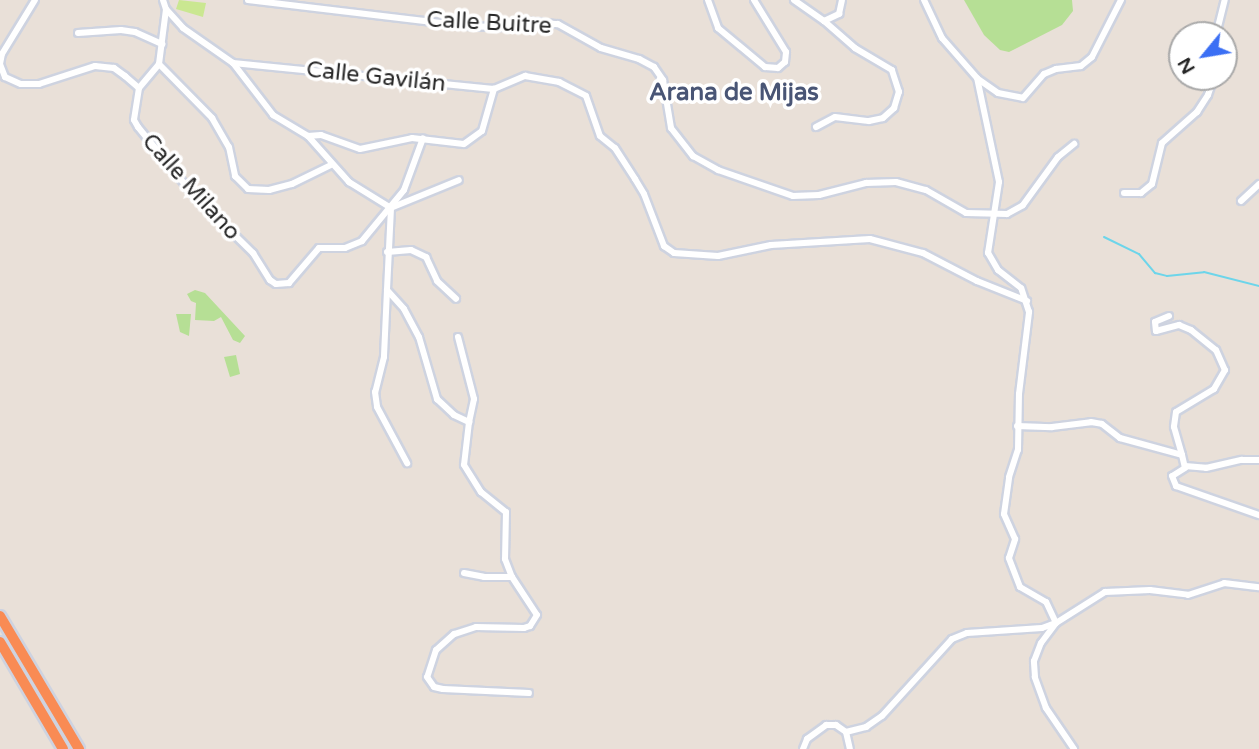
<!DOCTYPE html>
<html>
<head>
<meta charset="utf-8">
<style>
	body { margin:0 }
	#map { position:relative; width:1259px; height:749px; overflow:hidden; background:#e9e0d8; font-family:"Varela Round",sans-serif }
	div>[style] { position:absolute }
	.green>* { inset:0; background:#b6df95 }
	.pitch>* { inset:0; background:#cae791 }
	.stream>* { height:2px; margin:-1px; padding:0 1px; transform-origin:1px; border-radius:1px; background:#6dd5ea }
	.roads { filter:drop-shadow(2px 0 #ced3e0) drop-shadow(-2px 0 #ced3e0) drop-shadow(0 2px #ced3e0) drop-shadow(0 -2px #ced3e0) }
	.minor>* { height:6px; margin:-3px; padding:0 3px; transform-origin:3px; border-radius:3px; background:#fff }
	.highway>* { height:10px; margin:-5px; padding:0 5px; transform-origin:5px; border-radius:5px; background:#f98b54 }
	span { translate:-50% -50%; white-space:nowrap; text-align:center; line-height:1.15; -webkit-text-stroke:7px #fff; paint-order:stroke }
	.street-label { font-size:23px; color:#272727 }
	.neighbourhood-label { font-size:24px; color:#495575; font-weight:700 }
	.north { position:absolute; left:1168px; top:21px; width:70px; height:70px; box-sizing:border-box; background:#fff; border:2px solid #a9a9a9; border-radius:50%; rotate:240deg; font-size:19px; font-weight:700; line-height:28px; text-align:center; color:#272727 }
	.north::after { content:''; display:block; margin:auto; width:24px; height:32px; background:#3b6ff4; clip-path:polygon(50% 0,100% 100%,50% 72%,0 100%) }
</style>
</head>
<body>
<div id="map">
	<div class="green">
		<i style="clip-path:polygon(964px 0,1072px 0,1073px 11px,1062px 25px,1009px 52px,1000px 50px,984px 35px)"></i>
		<i style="clip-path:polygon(195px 290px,205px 293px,245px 336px,240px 343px,233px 340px,221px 317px,214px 321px,195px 320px,196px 303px,191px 301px,187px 294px)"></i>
		<i style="clip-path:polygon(176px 314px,191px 314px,189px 336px,180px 332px)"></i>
		<i style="clip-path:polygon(236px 355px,240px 374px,230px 377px,224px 357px)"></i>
	</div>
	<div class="pitch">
		<i style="clip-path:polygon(179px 0,206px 3px,203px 17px,176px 9px)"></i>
	</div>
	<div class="stream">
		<i style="left:1104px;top:237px;width:39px;rotate:26deg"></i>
		<i style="left:1139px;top:254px;width:25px;rotate:50deg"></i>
		<i style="left:1155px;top:273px;width:12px;rotate:14deg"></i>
		<i style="left:1167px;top:276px;width:37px;rotate:-6deg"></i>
		<i style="left:1204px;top:272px;width:57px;rotate:14.3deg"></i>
	</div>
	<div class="roads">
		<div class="minor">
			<i style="left:163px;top:0;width:9px;rotate:72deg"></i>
			<i style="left:166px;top:9px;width:25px;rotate:48deg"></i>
			<i style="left:183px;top:28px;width:61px;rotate:35deg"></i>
			<i style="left:233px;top:63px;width:66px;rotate:52.4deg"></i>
			<i style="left:273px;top:115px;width:41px;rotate:31deg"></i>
			<i style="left:308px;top:136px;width:62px;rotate:48.3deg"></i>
			<i style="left:349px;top:182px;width:49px;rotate:31.8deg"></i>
			<i style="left:391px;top:208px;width:82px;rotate:92.8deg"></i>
			<i style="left:387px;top:290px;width:25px;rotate:48deg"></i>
			<i style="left:404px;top:309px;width:32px;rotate:62deg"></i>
			<i style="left:419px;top:337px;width:65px;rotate:73.8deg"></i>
			<i style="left:437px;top:399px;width:23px;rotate:43deg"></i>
			<i style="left:454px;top:415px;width:17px;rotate:25deg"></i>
			<i style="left:469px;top:422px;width:43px;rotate:96.6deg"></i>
			<i style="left:464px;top:465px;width:32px;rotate:58deg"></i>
			<i style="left:481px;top:492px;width:32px;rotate:39deg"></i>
			<i style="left:506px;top:512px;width:47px;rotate:91.2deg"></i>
			<i style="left:505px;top:559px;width:19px;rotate:69deg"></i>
			<i style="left:512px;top:577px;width:45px;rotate:56.7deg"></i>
			<i style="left:537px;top:615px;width:13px;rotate:122deg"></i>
			<i style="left:530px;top:626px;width:6px;rotate:162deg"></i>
			<i style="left:524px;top:628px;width:48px;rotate:-178.8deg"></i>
			<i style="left:476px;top:627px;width:23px;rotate:162deg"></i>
			<i style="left:454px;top:634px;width:24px;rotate:138deg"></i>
			<i style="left:436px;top:650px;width:28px;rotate:108deg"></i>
			<i style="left:427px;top:677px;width:12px;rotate:55deg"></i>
			<i style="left:434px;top:687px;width:9px;rotate:13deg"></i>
			<i style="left:443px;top:689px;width:86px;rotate:2.7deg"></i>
			<i style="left:248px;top:0;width:220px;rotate:6.8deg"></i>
			<i style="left:466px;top:26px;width:34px;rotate:2deg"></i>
			<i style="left:500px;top:27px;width:33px;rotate:-9deg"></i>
			<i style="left:533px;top:22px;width:25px;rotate:5deg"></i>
			<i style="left:558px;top:24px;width:49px;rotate:29.2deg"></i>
			<i style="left:601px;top:48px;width:40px;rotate:16deg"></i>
			<i style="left:639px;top:59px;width:17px;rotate:28deg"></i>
			<i style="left:654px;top:67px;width:16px;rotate:55deg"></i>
			<i style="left:663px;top:80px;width:49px;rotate:80.5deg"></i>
			<i style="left:671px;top:128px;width:36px;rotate:52deg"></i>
			<i style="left:693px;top:156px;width:29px;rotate:29deg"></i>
			<i style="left:718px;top:170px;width:79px;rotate:19.1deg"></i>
			<i style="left:793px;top:196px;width:26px;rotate:-2deg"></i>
			<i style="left:819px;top:195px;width:49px;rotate:-14.3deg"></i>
			<i style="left:866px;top:183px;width:30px;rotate:-2deg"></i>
			<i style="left:896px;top:182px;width:31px;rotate:15deg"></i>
			<i style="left:926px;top:190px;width:46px;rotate:29.9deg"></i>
			<i style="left:966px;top:213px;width:41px;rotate:1.4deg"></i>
			<i style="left:1007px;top:214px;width:18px;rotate:-29deg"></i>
			<i style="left:1023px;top:205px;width:59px;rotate:-53.9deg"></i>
			<i style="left:1058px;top:157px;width:21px;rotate:-39deg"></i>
			<i style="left:708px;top:0;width:30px;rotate:70deg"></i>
			<i style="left:718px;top:28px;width:61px;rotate:39.7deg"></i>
			<i style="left:765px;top:67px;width:13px;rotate:4deg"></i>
			<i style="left:778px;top:68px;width:9px;rotate:-41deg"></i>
			<i style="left:785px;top:62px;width:10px;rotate:-84deg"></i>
			<i style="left:786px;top:52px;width:61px;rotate:-121.6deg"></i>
			<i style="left:794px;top:0;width:37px;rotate:35deg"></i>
			<i style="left:824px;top:21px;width:17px;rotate:-25deg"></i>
			<i style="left:839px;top:14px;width:14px;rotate:-78deg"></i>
			<i style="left:78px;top:33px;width:43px;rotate:-4deg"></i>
			<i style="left:121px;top:30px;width:14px;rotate:8deg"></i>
			<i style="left:135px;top:32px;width:30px;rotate:24deg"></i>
			<i style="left:1216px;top:35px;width:36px;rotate:-76deg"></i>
			<i style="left:233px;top:63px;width:262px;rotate:5.7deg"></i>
			<i style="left:494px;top:89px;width:34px;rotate:-23deg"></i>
			<i style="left:525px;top:76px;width:35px;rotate:10deg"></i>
			<i style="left:559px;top:82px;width:30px;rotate:27deg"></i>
			<i style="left:586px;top:96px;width:42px;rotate:70.7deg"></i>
			<i style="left:600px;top:136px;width:19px;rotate:39deg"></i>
			<i style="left:615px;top:148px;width:37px;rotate:57deg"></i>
			<i style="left:635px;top:179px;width:17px;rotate:59deg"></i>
			<i style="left:644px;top:194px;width:56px;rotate:69deg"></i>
			<i style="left:664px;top:246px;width:12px;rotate:35deg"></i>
			<i style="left:674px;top:253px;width:44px;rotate:3.9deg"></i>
			<i style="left:718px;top:256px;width:54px;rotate:-11.7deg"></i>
			<i style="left:771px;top:245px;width:99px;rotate:-3.5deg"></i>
			<i style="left:870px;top:239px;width:55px;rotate:14.8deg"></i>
			<i style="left:923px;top:253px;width:61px;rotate:27.4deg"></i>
			<i style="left:977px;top:281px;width:54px;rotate:21.8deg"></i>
			<i style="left:0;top:64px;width:14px;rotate:69deg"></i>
			<i style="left:5px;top:77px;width:17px;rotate:24deg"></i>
			<i style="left:21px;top:84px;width:18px"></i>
			<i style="left:39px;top:84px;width:59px;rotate:-17.8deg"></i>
			<i style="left:95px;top:66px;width:19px;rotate:6deg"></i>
			<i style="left:114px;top:68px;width:14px;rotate:36deg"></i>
			<i style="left:125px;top:76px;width:18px;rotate:41deg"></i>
			<i style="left:139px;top:88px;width:32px;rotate:99deg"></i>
			<i style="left:134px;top:120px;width:8px;rotate:60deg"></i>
			<i style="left:138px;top:127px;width:85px;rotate:50.7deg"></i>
			<i style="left:192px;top:193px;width:86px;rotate:44.5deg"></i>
			<i style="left:253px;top:253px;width:32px;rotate:58deg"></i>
			<i style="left:270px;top:280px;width:7px;rotate:34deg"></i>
			<i style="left:276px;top:284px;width:13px;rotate:-4deg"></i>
			<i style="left:289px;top:283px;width:46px;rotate:-49.4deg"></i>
			<i style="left:319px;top:248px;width:26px"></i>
			<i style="left:345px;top:248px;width:18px;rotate:-22deg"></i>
			<i style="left:362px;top:241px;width:66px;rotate:-50.5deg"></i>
			<i style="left:404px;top:190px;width:55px;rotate:-69.9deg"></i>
			<i style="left:0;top:64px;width:10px;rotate:-79deg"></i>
			<i style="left:2px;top:54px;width:63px;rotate:-58.6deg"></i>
			<i style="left:159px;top:64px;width:76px;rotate:45.5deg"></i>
			<i style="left:212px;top:118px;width:34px;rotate:60deg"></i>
			<i style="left:229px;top:147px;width:30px;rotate:78deg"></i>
			<i style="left:235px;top:176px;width:18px;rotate:45deg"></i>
			<i style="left:248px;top:189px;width:21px;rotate:3deg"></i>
			<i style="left:269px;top:190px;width:24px;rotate:-15deg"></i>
			<i style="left:292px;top:184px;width:43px;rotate:-26deg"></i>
			<i style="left:978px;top:79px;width:24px;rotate:35deg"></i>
			<i style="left:998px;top:93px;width:25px;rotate:11deg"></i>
			<i style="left:1023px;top:98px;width:32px;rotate:-49deg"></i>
			<i style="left:1044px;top:74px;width:13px;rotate:-23deg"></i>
			<i style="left:1056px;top:69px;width:25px;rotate:-7deg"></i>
			<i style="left:1081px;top:66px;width:14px;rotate:-39deg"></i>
			<i style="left:1092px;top:57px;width:64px;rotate:-63deg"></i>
			<i style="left:139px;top:88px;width:31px;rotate:-50deg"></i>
			<i style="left:159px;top:64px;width:55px;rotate:-82.7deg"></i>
			<i style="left:816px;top:127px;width:21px;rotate:-28deg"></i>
			<i style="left:835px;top:117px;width:34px;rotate:7deg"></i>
			<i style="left:869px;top:121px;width:14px;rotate:-12deg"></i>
			<i style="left:883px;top:118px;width:15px;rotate:-42deg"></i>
			<i style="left:894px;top:108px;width:17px;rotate:-73deg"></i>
			<i style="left:899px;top:92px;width:23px;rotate:-108deg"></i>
			<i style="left:892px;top:70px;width:43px;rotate:-149.3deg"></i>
			<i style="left:855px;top:48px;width:41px;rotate:-138.9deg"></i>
			<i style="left:308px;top:136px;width:13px;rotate:-4deg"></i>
			<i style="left:321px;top:135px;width:41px;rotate:19.7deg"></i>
			<i style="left:360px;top:149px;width:53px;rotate:-11.9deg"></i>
			<i style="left:412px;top:138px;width:52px;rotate:6.6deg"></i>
			<i style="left:464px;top:144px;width:22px;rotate:-36deg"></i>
			<i style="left:482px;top:131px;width:44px;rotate:-74.1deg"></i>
			<i style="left:1124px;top:193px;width:17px"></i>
			<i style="left:1141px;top:193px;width:14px;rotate:-39deg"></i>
			<i style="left:1152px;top:184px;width:42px;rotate:-76.3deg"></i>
			<i style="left:1162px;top:143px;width:47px;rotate:-41.5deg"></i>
			<i style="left:1197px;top:112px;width:20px;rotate:-57deg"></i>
			<i style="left:1208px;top:95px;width:19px;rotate:-72deg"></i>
			<i style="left:1241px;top:201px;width:25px;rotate:-43deg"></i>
			<i style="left:393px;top:207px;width:71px;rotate:-22.2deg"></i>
			<i style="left:387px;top:252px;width:24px;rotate:-5deg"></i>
			<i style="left:411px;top:250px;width:17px;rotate:25deg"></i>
			<i style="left:426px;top:257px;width:26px;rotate:65deg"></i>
			<i style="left:437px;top:281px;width:26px;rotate:43deg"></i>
			<i style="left:387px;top:290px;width:67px;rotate:92.6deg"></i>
			<i style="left:384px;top:357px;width:36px;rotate:104deg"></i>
			<i style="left:375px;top:392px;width:15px;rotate:82deg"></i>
			<i style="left:377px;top:407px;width:64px;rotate:61.8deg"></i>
			<i style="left:1169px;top:316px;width:15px;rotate:157deg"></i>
			<i style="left:1155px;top:322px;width:9px;rotate:84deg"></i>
			<i style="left:1156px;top:331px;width:24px;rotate:-15deg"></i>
			<i style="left:1179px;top:325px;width:13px;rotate:23deg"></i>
			<i style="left:1191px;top:330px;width:32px;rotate:39deg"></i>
			<i style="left:1216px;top:350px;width:22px;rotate:66deg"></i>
			<i style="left:1225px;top:370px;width:22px;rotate:120deg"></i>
			<i style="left:1214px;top:389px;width:44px;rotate:148.8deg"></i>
			<i style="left:1176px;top:412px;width:15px;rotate:98deg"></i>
			<i style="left:1174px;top:427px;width:29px;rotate:74deg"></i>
			<i style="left:458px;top:337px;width:64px;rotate:75.5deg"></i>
			<i style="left:474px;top:399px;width:24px;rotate:102deg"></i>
			<i style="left:1017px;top:426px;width:35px;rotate:2deg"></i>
			<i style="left:1052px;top:427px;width:39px;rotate:-7deg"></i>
			<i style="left:1091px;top:422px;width:11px;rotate:10deg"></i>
			<i style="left:1102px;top:424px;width:23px;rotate:38deg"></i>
			<i style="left:1120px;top:438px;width:64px;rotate:15.3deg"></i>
			<i style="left:1182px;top:455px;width:13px;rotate:77deg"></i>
			<i style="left:1185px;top:468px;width:15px;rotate:148deg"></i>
			<i style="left:1172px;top:476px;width:11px;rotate:68deg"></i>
			<i style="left:1176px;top:486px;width:88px;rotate:19.3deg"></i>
			<i style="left:1185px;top:466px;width:21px;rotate:5deg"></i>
			<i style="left:1206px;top:468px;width:37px;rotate:-13deg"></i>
			<i style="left:1242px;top:460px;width:17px"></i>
			<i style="left:464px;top:573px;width:20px;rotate:11deg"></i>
			<i style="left:484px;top:577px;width:28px"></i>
			<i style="left:846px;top:732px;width:17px;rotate:77deg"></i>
			<i style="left:803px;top:749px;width:11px;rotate:-68deg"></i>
			<i style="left:807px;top:739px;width:24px;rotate:-36deg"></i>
			<i style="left:826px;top:725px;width:10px"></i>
			<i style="left:836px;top:725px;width:12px;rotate:35deg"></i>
			<i style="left:846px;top:732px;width:21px;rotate:-14deg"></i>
			<i style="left:866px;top:727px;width:19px;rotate:-35deg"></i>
			<i style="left:882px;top:716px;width:104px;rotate:-47.7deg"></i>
			<i style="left:952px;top:639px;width:16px;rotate:-22deg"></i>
			<i style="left:967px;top:633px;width:75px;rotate:-3.8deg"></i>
			<i style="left:1042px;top:628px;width:15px;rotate:-20deg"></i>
			<i style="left:1056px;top:623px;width:23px;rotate:-115deg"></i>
			<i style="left:1046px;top:602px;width:30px;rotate:-150deg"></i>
			<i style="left:1020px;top:587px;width:31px;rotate:-111deg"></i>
			<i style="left:1009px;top:558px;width:20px;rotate:-72deg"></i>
			<i style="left:1015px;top:539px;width:27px;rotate:-114deg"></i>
			<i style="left:1004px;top:514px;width:37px;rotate:-82deg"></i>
			<i style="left:1009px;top:477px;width:28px;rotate:-72deg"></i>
			<i style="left:1018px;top:450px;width:56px;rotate:-89deg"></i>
			<i style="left:1019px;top:394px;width:83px;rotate:-83deg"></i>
			<i style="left:1029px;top:312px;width:25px;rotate:-108deg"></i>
			<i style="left:1021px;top:288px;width:29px;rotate:-142deg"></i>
			<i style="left:998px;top:270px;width:20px;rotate:-120deg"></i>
			<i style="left:988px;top:253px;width:72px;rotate:-81.2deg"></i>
			<i style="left:999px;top:182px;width:106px;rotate:-101.9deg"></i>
			<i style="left:977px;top:78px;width:53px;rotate:-131.2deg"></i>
			<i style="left:942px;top:38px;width:42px;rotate:-115.3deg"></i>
			<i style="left:1074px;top:749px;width:50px;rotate:-124.3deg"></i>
			<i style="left:1046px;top:708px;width:33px;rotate:-110deg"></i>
			<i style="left:1035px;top:677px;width:16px;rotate:-94deg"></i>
			<i style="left:1034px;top:661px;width:19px;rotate:-69deg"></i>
			<i style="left:1041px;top:643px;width:25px;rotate:-53deg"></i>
			<i style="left:1056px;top:623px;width:58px;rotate:-32.3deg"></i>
			<i style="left:1105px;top:592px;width:45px;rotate:-2.5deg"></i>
			<i style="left:1150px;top:590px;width:38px;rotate:7deg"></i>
			<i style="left:1188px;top:595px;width:38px;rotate:-18deg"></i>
			<i style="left:1224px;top:583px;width:35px;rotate:7deg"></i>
		</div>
		<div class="highway">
			<i style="left:0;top:616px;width:155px;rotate:59.3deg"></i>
			<i style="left:0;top:642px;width:124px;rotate:59.5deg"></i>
		</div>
	</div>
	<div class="street-label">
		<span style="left:489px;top:23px;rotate:3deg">Calle Buitre</span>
		<span style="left:376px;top:77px;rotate:6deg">Calle Gavilán</span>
		<span style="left:191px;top:187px;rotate:48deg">Calle Milano</span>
	</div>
	<div class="neighbourhood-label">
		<span style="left:734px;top:93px">Arana de Mijas</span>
	</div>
	<div class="north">N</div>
</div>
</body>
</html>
